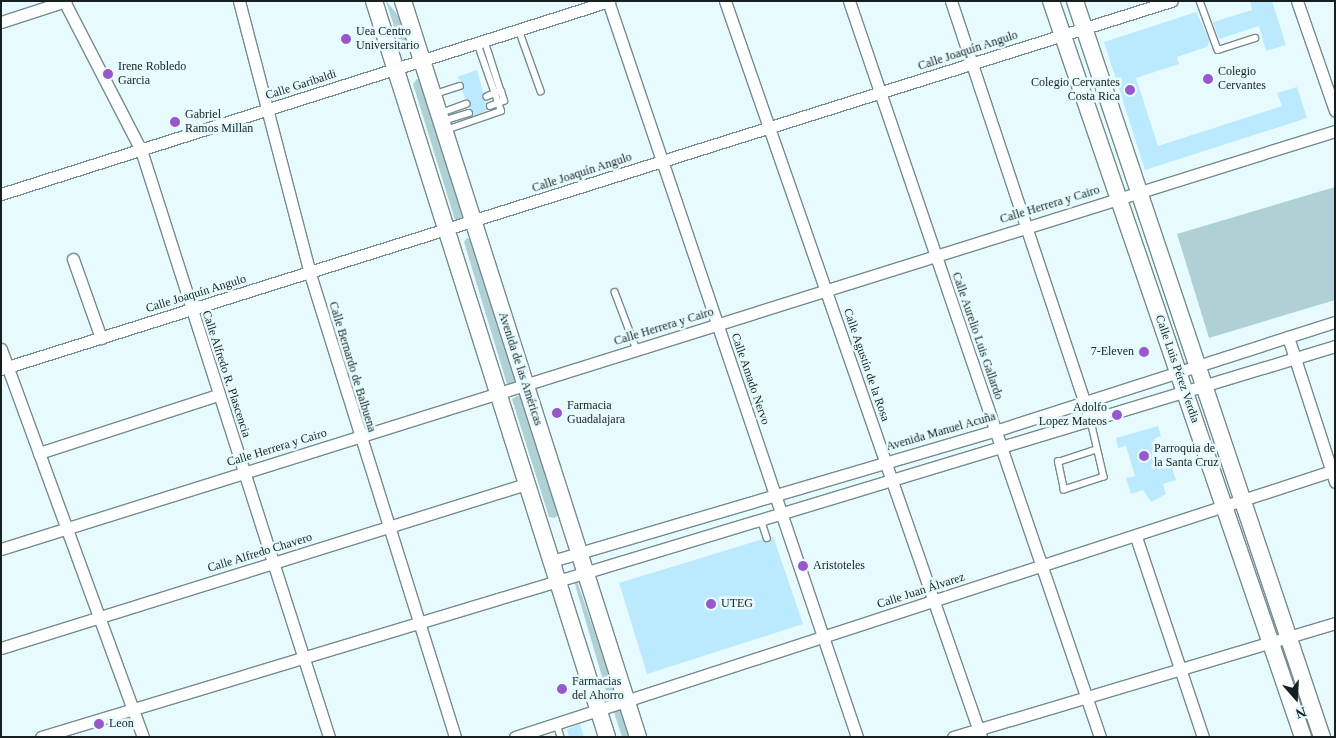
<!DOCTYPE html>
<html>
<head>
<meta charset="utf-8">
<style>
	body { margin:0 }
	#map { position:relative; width:1336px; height:738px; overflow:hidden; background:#e7fbfe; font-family:"Times New Roman",serif }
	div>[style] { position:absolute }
	.green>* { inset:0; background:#afd1d5 }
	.building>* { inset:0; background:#bbeaff }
	.roads { filter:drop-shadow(1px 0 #748c8e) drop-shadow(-1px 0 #748c8e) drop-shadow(0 1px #748c8e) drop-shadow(0 -1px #748c8e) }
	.lane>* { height:5.5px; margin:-2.75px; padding:0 2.75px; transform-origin:2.75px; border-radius:2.75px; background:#fff }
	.street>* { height:11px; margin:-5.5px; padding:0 5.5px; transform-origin:5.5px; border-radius:5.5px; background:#fff }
	.secondary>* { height:16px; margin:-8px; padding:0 8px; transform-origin:8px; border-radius:8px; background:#fff }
	.dots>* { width:14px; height:14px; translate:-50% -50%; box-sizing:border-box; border:2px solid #e7fbfe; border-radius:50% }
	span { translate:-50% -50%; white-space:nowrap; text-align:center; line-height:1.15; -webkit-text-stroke:5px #e7fbfe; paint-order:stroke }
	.poi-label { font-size:12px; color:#172021 }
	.left { translate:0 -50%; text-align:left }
	.right { translate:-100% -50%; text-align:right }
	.street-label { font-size:12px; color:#172021 }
	.frame { position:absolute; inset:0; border:2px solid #172021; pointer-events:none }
	.north { position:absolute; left:1271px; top:673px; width:50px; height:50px; -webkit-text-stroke:4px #e7fbfe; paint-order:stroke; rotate:161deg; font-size:14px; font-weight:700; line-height:20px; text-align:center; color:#172021 }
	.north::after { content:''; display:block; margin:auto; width:18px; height:22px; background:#172021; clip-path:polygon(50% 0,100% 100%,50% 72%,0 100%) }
</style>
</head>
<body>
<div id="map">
	<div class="green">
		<i style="clip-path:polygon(386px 1px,401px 19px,410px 45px,401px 48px)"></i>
		<i style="clip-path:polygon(417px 79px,422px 80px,464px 216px,461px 221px,455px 220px,413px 84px)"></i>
		<i style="clip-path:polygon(1335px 187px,1335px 300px,1209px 338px,1177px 234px)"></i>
		<i style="clip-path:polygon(467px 238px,473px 241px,517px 380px,513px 385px,507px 384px,464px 242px)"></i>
		<i style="clip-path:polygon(517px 396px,522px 396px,560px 513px,555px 518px,549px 517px,512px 399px)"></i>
		<i style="clip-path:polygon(574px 581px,577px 581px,618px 700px,610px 704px)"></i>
		<i style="clip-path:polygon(623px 707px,632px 737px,622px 737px,613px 709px)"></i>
	</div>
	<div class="building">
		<i style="clip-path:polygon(1250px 1px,1272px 1px,1286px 45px,1266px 51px,1259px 26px,1219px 39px,1213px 22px,1252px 10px)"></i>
		<i style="clip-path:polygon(1196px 12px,1210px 41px,1207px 47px,1177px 57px,1179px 64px,1136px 78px,1158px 146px,1282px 106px,1277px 93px,1297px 87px,1307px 118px,1145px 170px,1104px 42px)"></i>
		<i style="clip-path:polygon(477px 70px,488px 110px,473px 116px,462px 90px,464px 84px,457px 77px)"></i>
		<i style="clip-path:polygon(1158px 426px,1161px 436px,1154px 439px,1162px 468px,1171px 465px,1176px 480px,1163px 484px,1166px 494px,1151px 502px,1143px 490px,1131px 494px,1126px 478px,1135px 476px,1126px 446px,1118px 448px,1116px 438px)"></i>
		<i style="clip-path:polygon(773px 536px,803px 624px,647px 674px,619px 583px,763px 539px,768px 543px)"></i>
		<i style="clip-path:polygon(580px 724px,584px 737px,569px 737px,567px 729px)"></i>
	</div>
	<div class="roads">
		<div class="lane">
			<i style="left:1200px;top:1px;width:52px;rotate:69.8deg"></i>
			<i style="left:1218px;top:50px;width:39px;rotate:-18deg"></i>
			<i style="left:519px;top:30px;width:65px;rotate:70.2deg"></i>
			<i style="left:485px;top:41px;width:52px;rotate:72.3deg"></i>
			<i style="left:501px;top:91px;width:15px;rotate:157deg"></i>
			<i style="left:435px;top:94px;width:26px;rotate:-18deg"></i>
			<i style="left:490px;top:106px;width:15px;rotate:-20deg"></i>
			<i style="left:504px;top:101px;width:10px;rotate:-107deg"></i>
			<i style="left:441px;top:113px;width:27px;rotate:-20deg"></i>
			<i style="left:443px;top:121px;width:27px;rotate:-17deg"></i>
			<i style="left:446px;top:130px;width:58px;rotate:-19.1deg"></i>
			<i style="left:501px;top:111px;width:72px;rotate:-109.4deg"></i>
			<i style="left:615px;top:292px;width:62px;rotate:69.2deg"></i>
			<i style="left:1091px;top:421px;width:57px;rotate:76.9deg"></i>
			<i style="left:1104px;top:477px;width:42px;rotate:162deg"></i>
			<i style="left:1064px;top:490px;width:29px;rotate:-102deg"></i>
			<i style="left:1058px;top:462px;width:40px;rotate:-18deg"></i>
			<i style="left:761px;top:519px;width:20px;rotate:72deg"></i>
			<i style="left:557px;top:724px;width:14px;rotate:73deg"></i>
		</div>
		<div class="street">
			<i style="left:64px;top:1px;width:168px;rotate:62.7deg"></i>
			<i style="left:141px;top:150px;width:616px;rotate:72.24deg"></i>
			<i style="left:239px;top:1px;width:282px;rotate:75.4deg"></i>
			<i style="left:310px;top:274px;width:485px;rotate:72.6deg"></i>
			<i style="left:608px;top:1px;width:777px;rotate:71.31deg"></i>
			<i style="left:725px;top:1px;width:779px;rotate:70.82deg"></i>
			<i style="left:849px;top:1px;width:778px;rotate:71.17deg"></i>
			<i style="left:951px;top:1px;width:443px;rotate:71.6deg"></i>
			<i style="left:1297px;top:1px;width:116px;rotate:70.9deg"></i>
			<i style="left:1px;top:22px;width:68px;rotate:-17.9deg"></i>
			<i style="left:1px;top:194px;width:638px;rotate:-17.61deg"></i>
			<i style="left:73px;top:259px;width:84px;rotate:70.5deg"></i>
			<i style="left:1288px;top:337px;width:152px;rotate:72deg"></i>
			<i style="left:1px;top:349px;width:413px;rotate:69.9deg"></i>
			<i style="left:1px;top:369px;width:1227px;rotate:-17.46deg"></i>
			<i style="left:39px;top:453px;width:188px;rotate:-18deg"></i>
			<i style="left:1136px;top:537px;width:211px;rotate:71.5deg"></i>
			<i style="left:1px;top:549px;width:1398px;rotate:-17.4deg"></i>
			<i style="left:552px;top:561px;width:462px;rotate:-16.4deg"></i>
			<i style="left:995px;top:431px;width:357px;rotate:-17.8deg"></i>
			<i style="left:1px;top:648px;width:550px;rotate:-17.35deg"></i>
			<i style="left:41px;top:737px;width:1352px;rotate:-16.81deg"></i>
			<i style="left:515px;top:737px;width:862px;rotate:-18.04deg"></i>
			<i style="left:953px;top:737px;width:399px;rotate:-16.6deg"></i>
		</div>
		<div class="secondary">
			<i style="left:374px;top:1px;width:772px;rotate:72.43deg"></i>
			<i style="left:403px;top:1px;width:773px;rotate:72.29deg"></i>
			<i style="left:1051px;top:1px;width:778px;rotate:71.1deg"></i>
			<i style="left:1075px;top:1px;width:776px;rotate:71.45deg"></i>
		</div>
	</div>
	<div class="dots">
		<i style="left:346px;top:39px;background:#9957cc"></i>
		<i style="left:108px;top:74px;background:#9957cc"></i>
		<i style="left:1208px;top:79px;background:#9957cc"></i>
		<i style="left:1130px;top:90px;background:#9957cc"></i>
		<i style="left:175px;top:122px;background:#9957cc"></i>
		<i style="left:1144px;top:352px;background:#9957cc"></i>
		<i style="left:557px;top:413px;background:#9957cc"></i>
		<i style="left:1117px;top:415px;background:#9957cc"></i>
		<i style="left:1144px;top:456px;background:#9957cc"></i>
		<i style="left:803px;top:566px;background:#9957cc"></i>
		<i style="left:711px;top:604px;background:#9957cc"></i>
		<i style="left:562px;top:689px;background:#9957cc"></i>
		<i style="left:99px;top:724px;background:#9957cc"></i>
	</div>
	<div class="poi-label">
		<span class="left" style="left:356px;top:39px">Uea Centro<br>Universitario</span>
		<span class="left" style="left:118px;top:74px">Irene Robledo<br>Garcia</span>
		<span class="left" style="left:1218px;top:79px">Colegio<br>Cervantes</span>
		<span class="right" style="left:1120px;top:90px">Colegio Cervantes<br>Costa Rica</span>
		<span class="left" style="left:185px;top:122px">Gabriel<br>Ramos Millan</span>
		<span class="right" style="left:1134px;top:352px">7-Eleven</span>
		<span class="left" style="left:567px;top:413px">Farmacia<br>Guadalajara</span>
		<span class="right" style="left:1107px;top:415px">Adolfo<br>Lopez Mateos</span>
		<span class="left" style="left:1154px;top:456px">Parroquia de<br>la Santa Cruz</span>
		<span class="left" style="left:813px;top:566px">Aristoteles</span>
		<span class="left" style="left:721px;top:604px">UTEG</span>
		<span class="left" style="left:572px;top:689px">Farmacias<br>del Ahorro</span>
		<span class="left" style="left:109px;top:724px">Leon</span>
	</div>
	<div class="street-label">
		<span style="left:968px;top:51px;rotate:-18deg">Calle Joaquín Angulo</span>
		<span style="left:301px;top:85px;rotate:-18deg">Calle Garibaldi</span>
		<span style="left:582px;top:173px;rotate:-18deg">Calle Joaquín Angulo</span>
		<span style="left:1050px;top:205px;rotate:-17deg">Calle Herrera y Cairo</span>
		<span style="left:196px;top:294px;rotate:-17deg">Calle Joaquín Angulo</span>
		<span style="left:664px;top:327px;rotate:-17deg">Calle Herrera y Cairo</span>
		<span style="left:977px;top:336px;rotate:71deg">Calle Aurelio Luis Gallardo</span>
		<span style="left:866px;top:365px;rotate:71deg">Calle Agustín de la Rosa</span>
		<span style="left:352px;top:367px;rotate:73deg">Calle Bernardo de Balbuena</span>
		<span style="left:520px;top:369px;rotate:72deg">Avenida de las Américas</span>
		<span style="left:1177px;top:369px;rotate:71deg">Calle Luis Pérez Verdia</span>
		<span style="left:226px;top:374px;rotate:72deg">Calle Alfredo R. Plascencia</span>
		<span style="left:750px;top:379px;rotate:71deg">Calle Amado Nervo</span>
		<span style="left:941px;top:432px;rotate:-16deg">Avenida Manuel Acuña</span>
		<span style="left:277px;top:448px;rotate:-17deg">Calle Herrera y Cairo</span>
		<span style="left:260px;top:553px;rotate:-17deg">Calle Alfredo Chavero</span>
		<span style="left:921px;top:591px;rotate:-18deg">Calle Juan Álvarez</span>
	</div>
	<div class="frame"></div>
	<div class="north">N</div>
</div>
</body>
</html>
